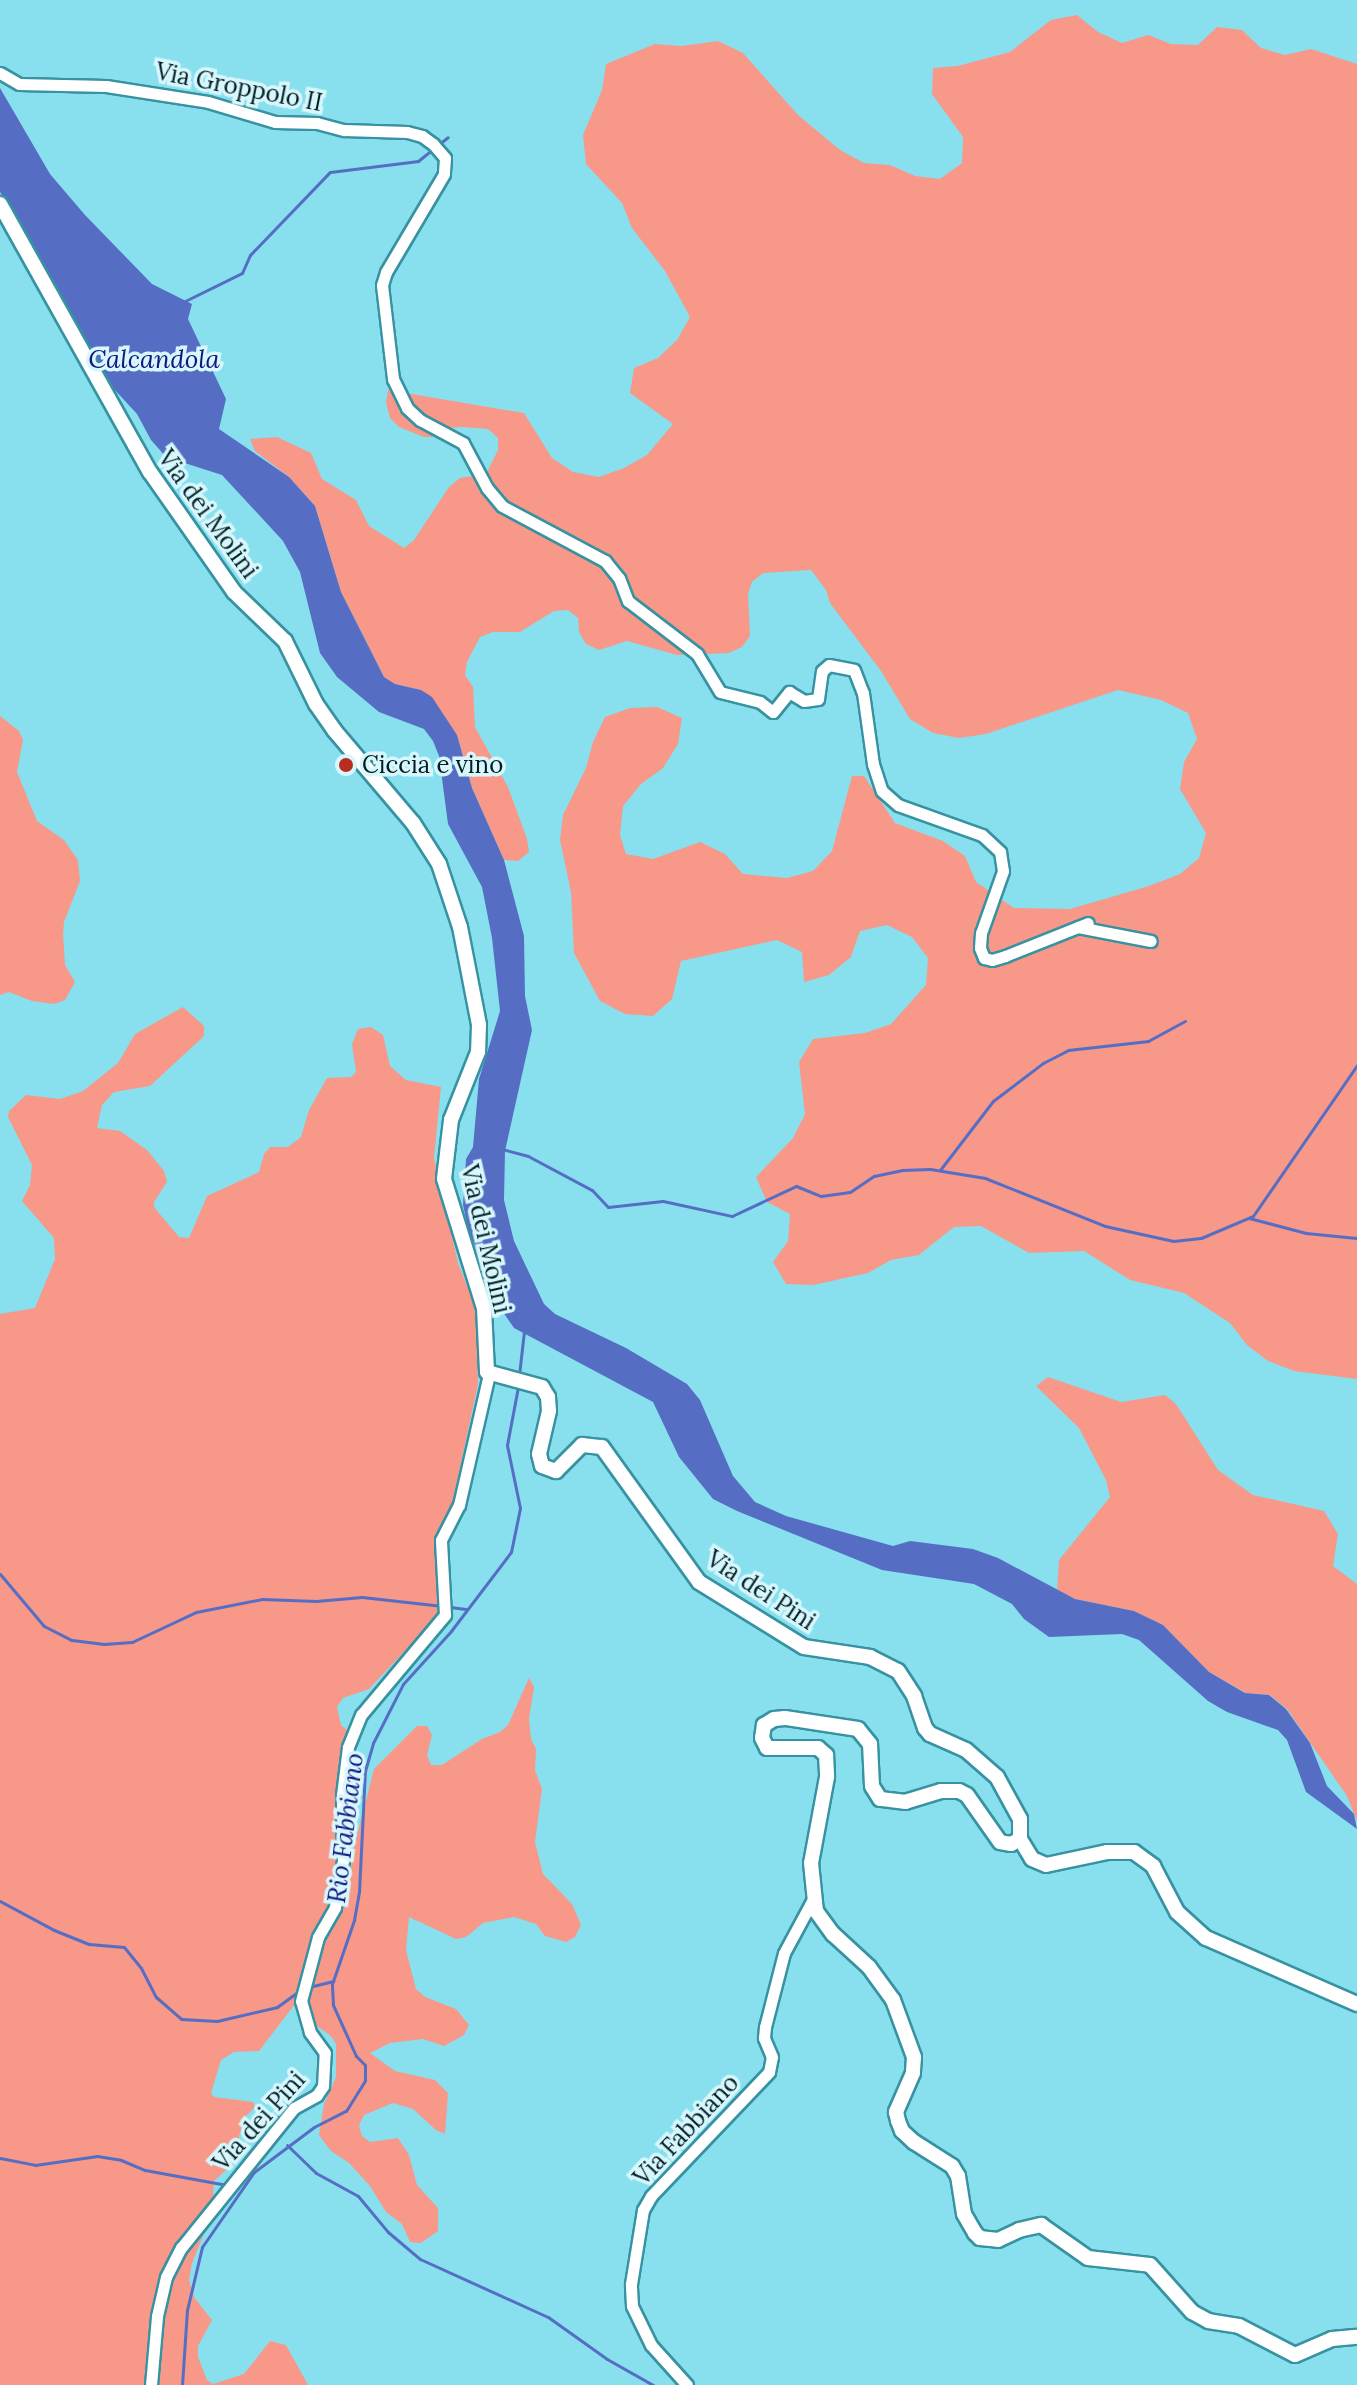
<!DOCTYPE html>
<html>
<head>
<meta charset="utf-8">
<style>
	body { margin:0 }
	#map { position:relative; width:1357px; height:2385px; overflow:hidden; background:#88e0ef; font-family:Lora,serif }
	div>[style] { position:absolute }
	.green>* { inset:0; background:#f79889 }
	.water>* { inset:0; background:#556ec4 }
	.stream>* { height:3px; margin:-1.5px; padding:0 1.5px; transform-origin:1.5px; border-radius:1.5px; background:#556ec4 }
	.roads { filter:drop-shadow(2px 0 #3792a1) drop-shadow(-2px 0 #3792a1) drop-shadow(0 2px #3792a1) drop-shadow(0 -2px #3792a1) }
	.street>* { height:11px; margin:-5.5px; padding:0 5.5px; transform-origin:5.5px; border-radius:5.5px; background:#fff }
	.secondary>* { height:14px; margin:-7px; padding:0 7px; transform-origin:7px; border-radius:7px; background:#fff }
	.dots>* { width:22px; height:22px; translate:-50% -50%; box-sizing:border-box; border:4px solid #d7f7fd; border-radius:50% }
	span { translate:-50% -50%; white-space:nowrap; text-align:center; line-height:1.15; -webkit-text-stroke:7px #d7f7fd; paint-order:stroke }
	.street-label { font-size:24px; color:#021e23 }
	.poi-label { font-size:24px; color:#021e23 }
	.left { translate:0 -50%; text-align:left }
	.water-label { font-size:26px; color:#13167e; font-style:italic }
</style>
</head>
<body>
<div id="map">
	<div class="green">
		<i style="clip-path:polygon(1077px 15px,1098px 32px,1122px 43px,1148px 35px,1171px 44px,1198px 45px,1217px 27px,1242px 30px,1261px 48px,1285px 55px,1311px 49px,1357px 64px,1357px 1379px,1294px 1371px,1268px 1361px,1247px 1345px,1230px 1323px,1184px 1293px,1130px 1280px,1084px 1251px,1029px 1253px,981px 1226px,954px 1227px,919px 1255px,891px 1260px,868px 1273px,813px 1285px,786px 1284px,773px 1262px,788px 1241px,790px 1214px,767px 1202px,756px 1177px,793px 1138px,805px 1114px,799px 1062px,813px 1039px,865px 1033px,891px 1024px,926px 985px,928px 958px,912px 937px,887px 925px,860px 931px,851px 957px,829px 975px,804px 982px,802px 952px,777px 940px,681px 961px,672px 999px,653px 1016px,625px 1014px,600px 1001px,574px 953px,571px 892px,560px 840px,563px 815px,586px 768px,593px 742px,605px 717px,630px 708px,657px 707px,682px 718px,678px 744px,663px 768px,641px 784px,623px 806px,620px 835px,626px 854px,653px 859px,700px 842px,725px 854px,743px 874px,787px 878px,813px 871px,832px 851px,852px 776px,864px 776px,895px 823px,943px 841px,965px 856px,976px 882px,1014px 908px,1070px 909px,1149px 886px,1180px 874px,1199px 858px,1206px 833px,1180px 789px,1184px 762px,1197px 739px,1188px 713px,1161px 700px,1118px 690px,986px 734px,959px 738px,933px 733px,910px 719px,881px 671px,830px 603px,826px 590px,811px 570px,763px 573px,752px 582px,748px 594px,750px 636px,742px 647px,729px 653px,677px 655px,627px 641px,599px 650px,586px 644px,579px 632px,578px 618px,568px 610px,554px 611px,520px 632px,493px 632px,480px 637px,467px 662px,465px 675px,473px 687px,475px 727px,508px 787px,527px 839px,529px 852px,518px 861px,504px 860px,472px 788px,457px 735px,421px 690px,395px 684px,384px 677px,341px 592px,315px 506px,289px 477px,255px 451px,250px 439px,277px 437px,311px 453px,322px 479px,356px 500px,369px 526px,404px 548px,414px 540px,449px 487px,460px 478px,486px 474px,498px 450px,498px 438px,488px 429px,462px 427px,448px 428px,438px 437px,424px 437px,399px 427px,390px 418px,386px 403px,388px 390px,524px 413px,552px 458px,573px 472px,599px 477px,624px 468px,647px 455px,673px 424px,630px 393px,634px 368px,658px 358px,677px 340px,690px 317px,665px 271px,632px 228px,622px 203px,586px 164px,583px 135px,602px 90px,606px 64px,655px 44px,682px 46px,718px 41px,743px 53px,798px 115px,840px 150px,864px 163px,890px 165px,915px 176px,940px 179px,962px 163px,963px 137px,932px 94px,933px 68px,958px 66px,1010px 52px,1051px 20px)"></i>
		<i style="clip-path:polygon(0 716px,19px 731px,23px 740px,17px 772px,37px 821px,64px 840px,78px 860px,80px 881px,64px 922px,63px 934px,65px 965px,75px 982px,65px 1000px,54px 1004px,32px 1001px,9px 992px,0 995px)"></i>
		<i style="clip-path:polygon(183px 1007px,204px 1026px,204px 1036px,150px 1086px,114px 1092px,102px 1105px,97px 1128px,120px 1131px,147px 1150px,164px 1171px,167px 1182px,154px 1202px,154px 1207px,179px 1237px,189px 1238px,207px 1196px,259px 1172px,264px 1154px,270px 1147px,288px 1147px,301px 1137px,309px 1110px,327px 1078px,351px 1077px,356px 1072px,352px 1044px,358px 1029px,371px 1027px,383px 1035px,390px 1066px,406px 1080px,441px 1087px,434px 1158px,458px 1263px,476px 1309px,478px 1384px,452px 1504px,434px 1542px,439px 1608px,431px 1623px,369px 1689px,343px 1698px,337px 1707px,341px 1725px,349px 1732px,338px 1780px,338px 1846px,331px 1906px,314px 1934px,295px 2004px,259px 2051px,234px 2052px,221px 2060px,211px 2093px,214px 2097px,253px 2102px,255px 2107px,245px 2117px,239px 2136px,240px 2146px,246px 2152px,214px 2181px,212px 2214px,192px 2263px,189px 2280px,194px 2297px,212px 2320px,198px 2346px,198px 2357px,207px 2380px,213px 2384px,244px 2374px,270px 2341px,286px 2345px,308px 2385px,0 2385px,0 1314px,35px 1308px,55px 1259px,54px 1238px,22px 1201px,30px 1185px,32px 1165px,8px 1117px,9px 1111px,26px 1095px,60px 1099px,83px 1091px,118px 1063px,135px 1034px)"></i>
		<i style="clip-path:polygon(1048px 1377px,1121px 1402px,1165px 1395px,1176px 1404px,1218px 1470px,1253px 1495px,1324px 1511px,1338px 1534px,1333px 1566px,1357px 1584px,1357px 1821px,1347px 1796px,1287px 1709px,1270px 1695px,1246px 1693px,1209px 1672px,1163px 1625px,1134px 1611px,1075px 1599px,1057px 1590px,1059px 1560px,1110px 1497px,1106px 1480px,1079px 1428px,1036px 1386px)"></i>
		<i style="clip-path:polygon(529px 1678px,534px 1687px,529px 1718px,531px 1739px,536px 1749px,535px 1770px,542px 1789px,535px 1842px,543px 1874px,572px 1904px,581px 1925px,575px 1937px,566px 1942px,545px 1936px,536px 1924px,514px 1917px,483px 1923px,466px 1937px,456px 1939px,409px 1917px,406px 1950px,416px 1989px,425px 1997px,456px 2009px,469px 2025px,464px 2035px,444px 2046px,423px 2039px,390px 2043px,370px 2053px,395px 2071px,435px 2080px,448px 2093px,445px 2134px,436px 2130px,413px 2109px,393px 2103px,364px 2115px,359px 2125px,362px 2136px,370px 2142px,398px 2138px,409px 2155px,417px 2185px,438px 2208px,438px 2231px,421px 2243px,410px 2242px,402px 2224px,386px 2212px,370px 2186px,349px 2163px,331px 2151px,319px 2135px,324px 2104px,336px 2077px,336px 2044px,331px 2036px,314px 2024px,308px 2001px,310px 1982px,322px 1945px,346px 1902px,353px 1851px,374px 1769px,417px 1726px,427px 1726px,432px 1735px,427px 1755px,431px 1765px,442px 1765px,482px 1739px,500px 1732px,508px 1725px)"></i>
	</div>
	<div class="water">
		<i style="clip-path:polygon(0 88px,50px 174px,85px 215px,152px 284px,192px 304px,188px 319px,226px 399px,219px 429px,289px 477px,315px 506px,341px 592px,384px 677px,395px 684px,421px 690px,432px 697px,457px 735px,472px 788px,504px 860px,524px 936px,525px 996px,532px 1030px,505px 1151px,504px 1200px,514px 1241px,544px 1304px,555px 1314px,626px 1348px,687px 1384px,700px 1400px,733px 1476px,755px 1502px,786px 1516px,893px 1546px,910px 1541px,973px 1549px,998px 1558px,1075px 1599px,1134px 1611px,1163px 1625px,1209px 1672px,1245px 1693px,1269px 1695px,1286px 1709px,1310px 1743px,1327px 1786px,1354px 1814px,1357px 1829px,1306px 1792px,1287px 1740px,1278px 1730px,1227px 1712px,1208px 1701px,1139px 1640px,1122px 1634px,1049px 1637px,1024px 1619px,1012px 1604px,974px 1584px,882px 1570px,737px 1511px,713px 1499px,679px 1457px,653px 1402px,514px 1328px,503px 1312px,490px 1273px,470px 1236px,463px 1205px,466px 1159px,473px 1147px,479px 1079px,500px 1011px,492px 938px,482px 887px,448px 824px,439px 756px,433px 741px,424px 729px,379px 712px,337px 677px,320px 653px,300px 572px,283px 541px,222px 475px,166px 457px,151px 440px,137px 414px,114px 389px,0 192px)"></i>
	</div>
	<div class="stream">
		<i style="left:439px;top:144px;width:11px;rotate:-38deg"></i>
		<i style="left:183px;top:302px;width:66px;rotate:-26.2deg"></i>
		<i style="left:242px;top:273px;width:20px;rotate:-66deg"></i>
		<i style="left:250px;top:255px;width:115px;rotate:-46.1deg"></i>
		<i style="left:330px;top:172px;width:89px;rotate:-7.1deg"></i>
		<i style="left:418px;top:161px;width:19px;rotate:-39deg"></i>
		<i style="left:502px;top:1149px;width:27px;rotate:15deg"></i>
		<i style="left:528px;top:1156px;width:72px;rotate:28deg"></i>
		<i style="left:592px;top:1190px;width:23px;rotate:47deg"></i>
		<i style="left:608px;top:1207px;width:55px;rotate:-6.2deg"></i>
		<i style="left:663px;top:1201px;width:71px;rotate:12.3deg"></i>
		<i style="left:732px;top:1216px;width:71px;rotate:-25.1deg"></i>
		<i style="left:796px;top:1186px;width:27px;rotate:22deg"></i>
		<i style="left:821px;top:1196px;width:29px;rotate:-8deg"></i>
		<i style="left:850px;top:1192px;width:29px;rotate:-34deg"></i>
		<i style="left:874px;top:1176px;width:29px;rotate:-12deg"></i>
		<i style="left:902px;top:1170px;width:28px;rotate:-2deg"></i>
		<i style="left:930px;top:1169px;width:56px;rotate:9.3deg"></i>
		<i style="left:985px;top:1178px;width:129px;rotate:21.8deg"></i>
		<i style="left:1105px;top:1226px;width:70px;rotate:12.4deg"></i>
		<i style="left:1173px;top:1241px;width:28px;rotate:-6deg"></i>
		<i style="left:1201px;top:1238px;width:56px;rotate:-22.9deg"></i>
		<i style="left:1253px;top:1216px;width:183px;rotate:-55.4deg"></i>
		<i style="left:940px;top:1170px;width:87px;rotate:-52.5deg"></i>
		<i style="left:993px;top:1101px;width:63px;rotate:-37.2deg"></i>
		<i style="left:1043px;top:1063px;width:28px;rotate:-27deg"></i>
		<i style="left:1068px;top:1050px;width:81px;rotate:-6.4deg"></i>
		<i style="left:1148px;top:1041px;width:42px;rotate:-28.4deg"></i>
		<i style="left:1249px;top:1218px;width:59px;rotate:14.7deg"></i>
		<i style="left:1306px;top:1233px;width:51px;rotate:5.6deg"></i>
		<i style="left:519px;top:1375px;width:44px;rotate:-83.5deg"></i>
		<i style="left:0;top:1574px;width:68px;rotate:49.8deg"></i>
		<i style="left:44px;top:1626px;width:31px;rotate:27deg"></i>
		<i style="left:72px;top:1640px;width:32px;rotate:7deg"></i>
		<i style="left:104px;top:1644px;width:28px;rotate:-4deg"></i>
		<i style="left:132px;top:1642px;width:71px;rotate:-25.1deg"></i>
		<i style="left:196px;top:1612px;width:67px;rotate:-11.1deg"></i>
		<i style="left:262px;top:1599px;width:54px;rotate:2.1deg"></i>
		<i style="left:316px;top:1601px;width:46px;rotate:-5deg"></i>
		<i style="left:362px;top:1597px;width:81px;rotate:6.3deg"></i>
		<i style="left:450px;top:1607px;width:16px;rotate:7deg"></i>
		<i style="left:0;top:1901px;width:61px;rotate:28.2deg"></i>
		<i style="left:54px;top:1930px;width:38px;rotate:22deg"></i>
		<i style="left:89px;top:1944px;width:35px;rotate:5deg"></i>
		<i style="left:124px;top:1947px;width:27px;rotate:51deg"></i>
		<i style="left:141px;top:1968px;width:33px;rotate:63deg"></i>
		<i style="left:156px;top:1997px;width:33px;rotate:41deg"></i>
		<i style="left:181px;top:2019px;width:36px;rotate:3deg"></i>
		<i style="left:217px;top:2021px;width:62px;rotate:-13.1deg"></i>
		<i style="left:277px;top:2007px;width:26px;rotate:-36deg"></i>
		<i style="left:309px;top:1987px;width:25px;rotate:-14deg"></i>
		<i style="left:287px;top:2145px;width:40px;rotate:44deg"></i>
		<i style="left:316px;top:2173px;width:48px;rotate:28.7deg"></i>
		<i style="left:358px;top:2196px;width:47px;rotate:50.2deg"></i>
		<i style="left:388px;top:2232px;width:42px;rotate:40.2deg"></i>
		<i style="left:420px;top:2259px;width:141px;rotate:24.4deg"></i>
		<i style="left:548px;top:2317px;width:72px;rotate:35.4deg"></i>
		<i style="left:607px;top:2359px;width:53px;rotate:29.5deg"></i>
		<i style="left:0;top:2158px;width:36px;rotate:11deg"></i>
		<i style="left:35px;top:2165px;width:63px;rotate:-8.3deg"></i>
		<i style="left:97px;top:2156px;width:24px;rotate:9deg"></i>
		<i style="left:121px;top:2160px;width:26px;rotate:23deg"></i>
		<i style="left:145px;top:2170px;width:83px;rotate:10.4deg"></i>
		<i style="left:182px;top:2385px;width:75px;rotate:-86.2deg"></i>
		<i style="left:187px;top:2310px;width:65px;rotate:-76.6deg"></i>
		<i style="left:202px;top:2247px;width:91px;rotate:-55.3deg"></i>
		<i style="left:254px;top:2172px;width:75px;rotate:-36.9deg"></i>
		<i style="left:314px;top:2127px;width:36px;rotate:-27deg"></i>
		<i style="left:346px;top:2111px;width:36px;rotate:-58deg"></i>
		<i style="left:365px;top:2080px;width:15px;rotate:-90deg"></i>
		<i style="left:365px;top:2065px;width:13px;rotate:-135deg"></i>
		<i style="left:356px;top:2056px;width:56px;rotate:-114.3deg"></i>
		<i style="left:333px;top:2005px;width:21px;rotate:-93deg"></i>
		<i style="left:332px;top:1984px;width:68px;rotate:-71deg"></i>
		<i style="left:354px;top:1920px;width:28px;rotate:-80deg"></i>
		<i style="left:359px;top:1892px;width:121px;rotate:-87.2deg"></i>
		<i style="left:365px;top:1771px;width:29px;rotate:-74deg"></i>
		<i style="left:373px;top:1743px;width:66px;rotate:-63deg"></i>
		<i style="left:403px;top:1684px;width:72px;rotate:-47.8deg"></i>
		<i style="left:451px;top:1631px;width:99px;rotate:-52.8deg"></i>
		<i style="left:511px;top:1552px;width:45px;rotate:-78.4deg"></i>
		<i style="left:520px;top:1508px;width:64px;rotate:-101.7deg"></i>
		<i style="left:507px;top:1445px;width:59px;rotate:-79.3deg"></i>
	</div>
	<div class="roads">
		<div class="street">
			<i style="left:0;top:73px;width:22px;rotate:30deg"></i>
			<i style="left:19px;top:84px;width:87px;rotate:1.3deg"></i>
			<i style="left:106px;top:86px;width:103px;rotate:8.9deg"></i>
			<i style="left:208px;top:102px;width:70px;rotate:16.6deg"></i>
			<i style="left:275px;top:122px;width:42px;rotate:1.4deg"></i>
			<i style="left:317px;top:123px;width:28px;rotate:15deg"></i>
			<i style="left:344px;top:130px;width:63px;rotate:1.8deg"></i>
			<i style="left:407px;top:132px;width:16px;rotate:15deg"></i>
			<i style="left:422px;top:136px;width:14px;rotate:36deg"></i>
			<i style="left:433px;top:144px;width:18px;rotate:49deg"></i>
			<i style="left:445px;top:158px;width:16px;rotate:94deg"></i>
			<i style="left:444px;top:174px;width:114px;rotate:120.6deg"></i>
			<i style="left:386px;top:272px;width:14px;rotate:107deg"></i>
			<i style="left:382px;top:285px;width:95px;rotate:83.3deg"></i>
			<i style="left:393px;top:379px;width:32px;rotate:64deg"></i>
			<i style="left:407px;top:408px;width:18px;rotate:43deg"></i>
			<i style="left:420px;top:420px;width:49px;rotate:28.1deg"></i>
			<i style="left:463px;top:443px;width:51px;rotate:61.9deg"></i>
			<i style="left:487px;top:488px;width:23px;rotate:50deg"></i>
			<i style="left:502px;top:506px;width:117px;rotate:28.1deg"></i>
			<i style="left:605px;top:561px;width:22px;rotate:51deg"></i>
			<i style="left:619px;top:578px;width:25px;rotate:69deg"></i>
			<i style="left:628px;top:601px;width:87px;rotate:37.5deg"></i>
			<i style="left:697px;top:654px;width:44px;rotate:58.8deg"></i>
			<i style="left:720px;top:692px;width:41px;rotate:14deg"></i>
			<i style="left:760px;top:702px;width:16px;rotate:38deg"></i>
			<i style="left:773px;top:712px;width:26px;rotate:-51deg"></i>
			<i style="left:789px;top:692px;width:17px;rotate:31deg"></i>
			<i style="left:804px;top:701px;width:14px;rotate:-8deg"></i>
			<i style="left:818px;top:699px;width:28px;rotate:-82deg"></i>
			<i style="left:822px;top:671px;width:9px;rotate:-41deg"></i>
			<i style="left:829px;top:665px;width:25px;rotate:11deg"></i>
			<i style="left:854px;top:670px;width:25px;rotate:69deg"></i>
			<i style="left:863px;top:693px;width:72px;rotate:82deg"></i>
			<i style="left:873px;top:764px;width:28px;rotate:72deg"></i>
			<i style="left:882px;top:791px;width:21px;rotate:41deg"></i>
			<i style="left:898px;top:805px;width:89px;rotate:19.7deg"></i>
			<i style="left:982px;top:835px;width:25px;rotate:43deg"></i>
			<i style="left:1000px;top:852px;width:19px;rotate:81deg"></i>
			<i style="left:1003px;top:871px;width:66px;rotate:109.5deg"></i>
			<i style="left:981px;top:933px;width:15px;rotate:94deg"></i>
			<i style="left:980px;top:948px;width:11px;rotate:68deg"></i>
			<i style="left:984px;top:958px;width:8px;rotate:14deg"></i>
			<i style="left:992px;top:960px;width:14px;rotate:-17deg"></i>
			<i style="left:1005px;top:956px;width:89px;rotate:-21.7deg"></i>
			<i style="left:1078px;top:927px;width:74px;rotate:10.9deg"></i>
			<i style="left:151px;top:2385px;width:69px;rotate:-85deg"></i>
			<i style="left:157px;top:2316px;width:40px;rotate:-77deg"></i>
			<i style="left:166px;top:2277px;width:33px;rotate:-63deg"></i>
			<i style="left:181px;top:2248px;width:180px;rotate:-51.1deg"></i>
			<i style="left:294px;top:2108px;width:26px;rotate:-29deg"></i>
			<i style="left:317px;top:2095px;width:11px;rotate:-56deg"></i>
			<i style="left:323px;top:2086px;width:33px;rotate:-87deg"></i>
			<i style="left:325px;top:2053px;width:26px;rotate:-126deg"></i>
			<i style="left:310px;top:2032px;width:32px;rotate:-106deg"></i>
			<i style="left:301px;top:2001px;width:66px;rotate:-75.1deg"></i>
			<i style="left:318px;top:1937px;width:34px;rotate:-60deg"></i>
			<i style="left:335px;top:1907px;width:48px;rotate:-80.3deg"></i>
			<i style="left:343px;top:1860px;width:65px;rotate:-90.9deg"></i>
			<i style="left:342px;top:1795px;width:48px;rotate:-82.9deg"></i>
			<i style="left:348px;top:1747px;width:35px;rotate:-68deg"></i>
			<i style="left:361px;top:1715px;width:131px;rotate:-50deg"></i>
			<i style="left:445px;top:1615px;width:75px;rotate:-93.1deg"></i>
			<i style="left:441px;top:1540px;width:39px;rotate:-63deg"></i>
			<i style="left:459px;top:1505px;width:134px;rotate:-77.1deg"></i>
			<i style="left:687px;top:2385px;width:54px;rotate:-132deg"></i>
			<i style="left:651px;top:2345px;width:43px;rotate:-116deg"></i>
			<i style="left:632px;top:2306px;width:22px;rotate:-93deg"></i>
			<i style="left:631px;top:2284px;width:75px;rotate:-80.8deg"></i>
			<i style="left:643px;top:2210px;width:16px;rotate:-60deg"></i>
			<i style="left:651px;top:2196px;width:171px;rotate:-46.4deg"></i>
			<i style="left:769px;top:2072px;width:15px;rotate:-79deg"></i>
			<i style="left:772px;top:2057px;width:21px;rotate:-113deg"></i>
			<i style="left:764px;top:2038px;width:11px;rotate:-85deg"></i>
			<i style="left:765px;top:2027px;width:76px;rotate:-75.6deg"></i>
			<i style="left:784px;top:1953px;width:59px;rotate:-61.7deg"></i>
		</div>
		<div class="secondary">
			<i style="left:0;top:204px;width:307px;rotate:60.8deg"></i>
			<i style="left:150px;top:472px;width:146px;rotate:55deg"></i>
			<i style="left:234px;top:592px;width:71px;rotate:43.9deg"></i>
			<i style="left:285px;top:641px;width:70px;rotate:63.8deg"></i>
			<i style="left:316px;top:704px;width:32px;rotate:55deg"></i>
			<i style="left:334px;top:730px;width:122px;rotate:49.7deg"></i>
			<i style="left:413px;top:823px;width:49px;rotate:57.6deg"></i>
			<i style="left:439px;top:864px;width:66px;rotate:71.6deg"></i>
			<i style="left:460px;top:927px;width:100px;rotate:79deg"></i>
			<i style="left:479px;top:1025px;width:27px;rotate:92deg"></i>
			<i style="left:478px;top:1052px;width:73px;rotate:111.7deg"></i>
			<i style="left:451px;top:1120px;width:59px;rotate:96.8deg"></i>
			<i style="left:444px;top:1179px;width:135px;rotate:72.8deg"></i>
			<i style="left:484px;top:1308px;width:64px;rotate:87.3deg"></i>
			<i style="left:487px;top:1372px;width:57px;rotate:15.3deg"></i>
			<i style="left:542px;top:1387px;width:12px;rotate:59deg"></i>
			<i style="left:548px;top:1397px;width:14px;rotate:86deg"></i>
			<i style="left:549px;top:1411px;width:44px;rotate:103.1deg"></i>
			<i style="left:539px;top:1454px;width:12px;rotate:76deg"></i>
			<i style="left:542px;top:1466px;width:15px;rotate:20deg"></i>
			<i style="left:556px;top:1471px;width:37px;rotate:-45deg"></i>
			<i style="left:582px;top:1445px;width:20px;rotate:6deg"></i>
			<i style="left:602px;top:1447px;width:166px;rotate:54.3deg"></i>
			<i style="left:699px;top:1582px;width:123px;rotate:31.8deg"></i>
			<i style="left:804px;top:1647px;width:67px;rotate:8.6deg"></i>
			<i style="left:870px;top:1657px;width:31px;rotate:27deg"></i>
			<i style="left:898px;top:1671px;width:30px;rotate:57deg"></i>
			<i style="left:914px;top:1696px;width:34px;rotate:71deg"></i>
			<i style="left:925px;top:1728px;width:8px;rotate:50deg"></i>
			<i style="left:930px;top:1734px;width:39px;rotate:24deg"></i>
			<i style="left:966px;top:1750px;width:41px;rotate:41.1deg"></i>
			<i style="left:997px;top:1777px;width:48px;rotate:61.3deg"></i>
			<i style="left:1020px;top:1819px;width:20px;rotate:90deg"></i>
			<i style="left:1020px;top:1839px;width:10px;rotate:151deg"></i>
			<i style="left:1011px;top:1844px;width:11px;rotate:-170deg"></i>
			<i style="left:1000px;top:1842px;width:57px;rotate:-125.1deg"></i>
			<i style="left:967px;top:1795px;width:9px;rotate:-153deg"></i>
			<i style="left:959px;top:1791px;width:18px;rotate:180deg"></i>
			<i style="left:941px;top:1791px;width:37px;rotate:163deg"></i>
			<i style="left:906px;top:1802px;width:26px;rotate:-173deg"></i>
			<i style="left:880px;top:1799px;width:15px;rotate:-122deg"></i>
			<i style="left:872px;top:1786px;width:42px;rotate:-92.7deg"></i>
			<i style="left:870px;top:1744px;width:19px;rotate:-129deg"></i>
			<i style="left:858px;top:1729px;width:74px;rotate:-171.4deg"></i>
			<i style="left:785px;top:1718px;width:11px;rotate:175deg"></i>
			<i style="left:774px;top:1719px;width:12px;rotate:149deg"></i>
			<i style="left:764px;top:1725px;width:13px;rotate:99deg"></i>
			<i style="left:762px;top:1738px;width:11px;rotate:63deg"></i>
			<i style="left:767px;top:1748px;width:51px"></i>
			<i style="left:818px;top:1748px;width:11px;rotate:41deg"></i>
			<i style="left:826px;top:1755px;width:22px;rotate:87deg"></i>
			<i style="left:827px;top:1777px;width:87px;rotate:100.5deg"></i>
			<i style="left:811px;top:1863px;width:48px;rotate:84.1deg"></i>
			<i style="left:816px;top:1911px;width:29px;rotate:54deg"></i>
			<i style="left:833px;top:1934px;width:49px;rotate:42.5deg"></i>
			<i style="left:869px;top:1967px;width:41px;rotate:54deg"></i>
			<i style="left:893px;top:2000px;width:61px;rotate:69.8deg"></i>
			<i style="left:914px;top:2057px;width:16px;rotate:94deg"></i>
			<i style="left:913px;top:2073px;width:43px;rotate:113.6deg"></i>
			<i style="left:896px;top:2112px;width:9px;rotate:77deg"></i>
			<i style="left:898px;top:2121px;width:11px;rotate:68deg"></i>
			<i style="left:902px;top:2131px;width:16px;rotate:43deg"></i>
			<i style="left:914px;top:2142px;width:45px;rotate:32.3deg"></i>
			<i style="left:952px;top:2166px;width:12px;rotate:59deg"></i>
			<i style="left:958px;top:2176px;width:38px;rotate:81deg"></i>
			<i style="left:964px;top:2214px;width:22px;rotate:60deg"></i>
			<i style="left:975px;top:2233px;width:7px;rotate:45deg"></i>
			<i style="left:980px;top:2238px;width:18px;rotate:6deg"></i>
			<i style="left:998px;top:2240px;width:23px;rotate:-25deg"></i>
			<i style="left:1019px;top:2230px;width:23px;rotate:-13deg"></i>
			<i style="left:1041px;top:2225px;width:57px;rotate:35.1deg"></i>
			<i style="left:1088px;top:2258px;width:62px;rotate:6.4deg"></i>
			<i style="left:1150px;top:2265px;width:63px;rotate:48.2deg"></i>
			<i style="left:1192px;top:2312px;width:18px;rotate:29deg"></i>
			<i style="left:1208px;top:2321px;width:31px;rotate:9deg"></i>
			<i style="left:1239px;top:2326px;width:63px;rotate:27.4deg"></i>
			<i style="left:1295px;top:2355px;width:40px;rotate:-23.4deg"></i>
			<i style="left:1332px;top:2339px;width:25px;rotate:-5deg"></i>
			<i style="left:1020px;top:1839px;width:23px;rotate:59deg"></i>
			<i style="left:1032px;top:1859px;width:15px;rotate:23deg"></i>
			<i style="left:1046px;top:1865px;width:62px;rotate:-12deg"></i>
			<i style="left:1107px;top:1852px;width:27px"></i>
			<i style="left:1134px;top:1852px;width:24px;rotate:36deg"></i>
			<i style="left:1153px;top:1866px;width:52px;rotate:62.4deg"></i>
			<i style="left:1177px;top:1912px;width:39px;rotate:42deg"></i>
			<i style="left:1206px;top:1938px;width:165px;rotate:23.6deg"></i>
		</div>
	</div>
	<div class="dots">
		<i style="left:346px;top:765px;background:#b92c20"></i>
	</div>
	<div class="street-label">
		<span style="left:239px;top:87px;rotate:11deg">Via Groppolo II</span>
		<span style="left:208px;top:514px;rotate:54deg">Via dei Molini</span>
		<span style="left:486px;top:1239px;rotate:77deg">Via dei Molini</span>
		<span style="left:761px;top:1590px;rotate:33deg">Via dei Pini</span>
		<span style="left:259px;top:2121px;rotate:-48deg">Via dei Pini</span>
		<span style="left:686px;top:2130px;rotate:-47deg">Via Fabbiano</span>
	</div>
	<div class="poi-label">
		<span class="left" style="left:362px;top:765px">Ciccia e vino</span>
	</div>
	<div class="water-label">
		<span style="left:154px;top:359px">Calcandola</span>
		<span style="left:345px;top:1828px;rotate:-83deg">Rio Fabbiano</span>
	</div>
</div>
</body>
</html>
